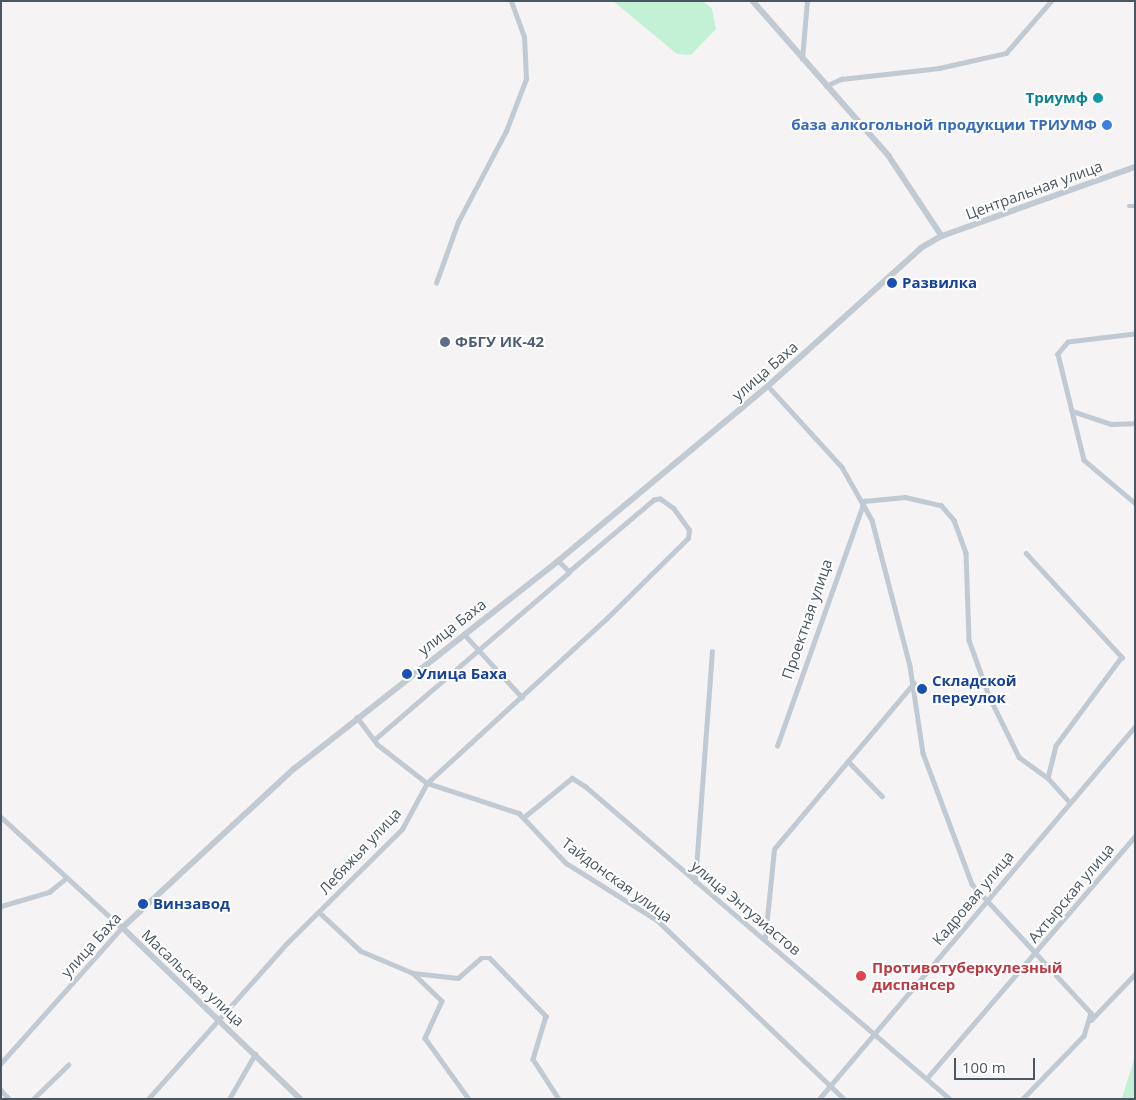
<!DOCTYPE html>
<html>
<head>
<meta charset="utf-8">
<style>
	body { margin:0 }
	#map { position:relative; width:1136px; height:1100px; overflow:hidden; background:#f5f3f3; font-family:"Open Sans",sans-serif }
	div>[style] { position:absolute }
	.green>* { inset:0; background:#c3f1d5 }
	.minor>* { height:4.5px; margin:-2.25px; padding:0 2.25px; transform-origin:2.25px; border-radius:2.25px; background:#c1cad2 }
	.tertiary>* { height:5.5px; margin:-2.75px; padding:0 2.75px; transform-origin:2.75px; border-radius:2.75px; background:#c1cad2 }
	.dots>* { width:14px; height:14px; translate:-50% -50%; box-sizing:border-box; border:2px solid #fff; border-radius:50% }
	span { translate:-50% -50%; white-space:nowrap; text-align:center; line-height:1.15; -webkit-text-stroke:4px #fff; paint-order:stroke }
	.culture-label { font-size:15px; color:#0d838f; font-weight:700 }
	.right { translate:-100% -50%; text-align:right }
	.shop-label { font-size:15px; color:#366cbe; font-weight:700 }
	.street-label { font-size:15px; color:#4a5661 }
	.transit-label { font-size:15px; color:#164399; font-weight:700 }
	.left { translate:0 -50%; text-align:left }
	.service-label { font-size:15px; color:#4e5e75; font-weight:700 }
	.health-label { font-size:15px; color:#be3a42; font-weight:700 }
	.frame { position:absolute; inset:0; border:2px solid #4a5661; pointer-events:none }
	.scale { position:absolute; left:954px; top:1058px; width:81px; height:22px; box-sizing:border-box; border:2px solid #4a5661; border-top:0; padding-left:6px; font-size:15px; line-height:18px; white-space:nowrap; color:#4a5661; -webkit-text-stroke:4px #fff; paint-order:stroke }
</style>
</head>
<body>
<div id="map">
	<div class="green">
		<i style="clip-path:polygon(613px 1px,703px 1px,712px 9px,716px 29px,691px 55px,677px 54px)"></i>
		<i style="clip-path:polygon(1135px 1056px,1135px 1099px,1122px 1099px,1122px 1098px)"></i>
	</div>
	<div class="minor">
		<i style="left:802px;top:59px;width:58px;rotate:-85.1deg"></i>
		<i style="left:826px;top:86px;width:17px;rotate:-25deg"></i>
		<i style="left:841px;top:79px;width:99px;rotate:-6.4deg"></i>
		<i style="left:939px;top:68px;width:69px;rotate:-12.6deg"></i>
		<i style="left:1006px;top:53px;width:69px;rotate:-49.1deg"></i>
		<i style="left:1129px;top:206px;width:6px"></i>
		<i style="left:436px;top:283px;width:65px;rotate:-70.2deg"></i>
		<i style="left:458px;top:222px;width:103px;rotate:-62.2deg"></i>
		<i style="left:506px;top:131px;width:56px;rotate:-69deg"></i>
		<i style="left:526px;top:79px;width:42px;rotate:-92.7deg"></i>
		<i style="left:524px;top:37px;width:38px;rotate:-110deg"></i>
		<i style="left:1135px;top:334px;width:67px;rotate:173.2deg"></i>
		<i style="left:1068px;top:342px;width:16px;rotate:130deg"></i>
		<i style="left:1058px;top:354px;width:59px;rotate:76.2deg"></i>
		<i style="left:1072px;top:411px;width:41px;rotate:18.4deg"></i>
		<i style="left:1111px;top:424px;width:24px;rotate:-2deg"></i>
		<i style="left:768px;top:386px;width:110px;rotate:47.6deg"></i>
		<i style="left:842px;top:467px;width:61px;rotate:60.5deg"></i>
		<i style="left:872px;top:520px;width:151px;rotate:75.4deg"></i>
		<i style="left:910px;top:666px;width:88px;rotate:81.5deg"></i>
		<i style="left:923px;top:753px;width:140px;rotate:69.5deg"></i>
		<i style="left:972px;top:884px;width:176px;rotate:47.3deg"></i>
		<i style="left:1091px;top:1013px;width:24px;rotate:107deg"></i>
		<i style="left:1084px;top:1036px;width:88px;rotate:134.1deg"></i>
		<i style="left:1072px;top:411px;width:50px;rotate:76.2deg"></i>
		<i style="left:1084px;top:460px;width:67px;rotate:40.1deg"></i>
		<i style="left:1026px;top:553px;width:142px;rotate:47.3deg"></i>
		<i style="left:1122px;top:657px;width:111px;rotate:126.6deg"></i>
		<i style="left:1056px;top:746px;width:33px;rotate:104deg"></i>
		<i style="left:1048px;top:778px;width:31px;rotate:48deg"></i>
		<i style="left:464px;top:634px;width:86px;rotate:47.4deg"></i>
		<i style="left:357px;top:717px;width:34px;rotate:53deg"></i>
		<i style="left:377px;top:744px;width:63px;rotate:38deg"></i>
		<i style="left:427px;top:783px;width:97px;rotate:18.1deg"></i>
		<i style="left:519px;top:813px;width:69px;rotate:46.8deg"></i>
		<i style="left:566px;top:863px;width:107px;rotate:32.1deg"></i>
		<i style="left:657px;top:920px;width:259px;rotate:43.7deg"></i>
		<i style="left:374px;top:740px;width:257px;rotate:-40.7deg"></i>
		<i style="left:777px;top:746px;width:260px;rotate:-70.4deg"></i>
		<i style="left:864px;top:501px;width:41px;rotate:-5.6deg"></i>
		<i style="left:905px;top:497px;width:37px;rotate:13deg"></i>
		<i style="left:941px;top:505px;width:20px;rotate:49deg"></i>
		<i style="left:954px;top:520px;width:35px;rotate:70deg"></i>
		<i style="left:966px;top:553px;width:87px;rotate:88deg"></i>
		<i style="left:969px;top:640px;width:59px;rotate:70.3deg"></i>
		<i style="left:989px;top:696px;width:68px;rotate:63.8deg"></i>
		<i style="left:1019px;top:757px;width:36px;rotate:36deg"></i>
		<i style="left:848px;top:761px;width:49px;rotate:45.8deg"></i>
		<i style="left:1px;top:817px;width:164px;rotate:42.5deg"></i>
		<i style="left:122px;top:928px;width:182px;rotate:131.7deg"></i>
		<i style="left:524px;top:817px;width:62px;rotate:-39.1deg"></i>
		<i style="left:572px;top:778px;width:15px;rotate:32deg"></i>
		<i style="left:585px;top:786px;width:481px;rotate:40.6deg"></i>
		<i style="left:695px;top:882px;width:231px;rotate:-85.8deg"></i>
		<i style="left:1px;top:906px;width:50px;rotate:-16.3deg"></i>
		<i style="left:49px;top:892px;width:21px;rotate:-39deg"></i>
		<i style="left:319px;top:912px;width:57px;rotate:42.9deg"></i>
		<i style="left:361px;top:951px;width:56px;rotate:22.9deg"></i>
		<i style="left:413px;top:973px;width:45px;rotate:6.3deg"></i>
		<i style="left:458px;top:978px;width:30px;rotate:-41deg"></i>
		<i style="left:481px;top:958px;width:9px"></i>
		<i style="left:490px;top:958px;width:81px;rotate:46deg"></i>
		<i style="left:546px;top:1016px;width:45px;rotate:106.8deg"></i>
		<i style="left:533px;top:1059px;width:48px;rotate:57deg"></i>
		<i style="left:765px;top:938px;width:89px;rotate:-84.2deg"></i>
		<i style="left:774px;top:849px;width:217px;rotate:-49.9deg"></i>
		<i style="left:413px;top:973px;width:40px;rotate:44deg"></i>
		<i style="left:442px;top:1001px;width:41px;rotate:114.7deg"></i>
		<i style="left:425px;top:1038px;width:75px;rotate:54.2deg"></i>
		<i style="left:1091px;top:1020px;width:64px;rotate:-46.3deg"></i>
		<i style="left:927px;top:1078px;width:319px;rotate:-49.3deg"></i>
		<i style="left:1px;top:1090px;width:12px;rotate:48deg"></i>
		<i style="left:33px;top:1099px;width:49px;rotate:-44.2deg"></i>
		<i style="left:148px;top:1099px;width:210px;rotate:-48.3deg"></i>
		<i style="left:288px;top:942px;width:161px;rotate:-44.7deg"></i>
		<i style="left:402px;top:829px;width:52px;rotate:-61.5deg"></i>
		<i style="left:427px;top:783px;width:243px;rotate:-42.5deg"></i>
		<i style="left:606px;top:619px;width:115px;rotate:-44.6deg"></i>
		<i style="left:688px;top:538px;width:8px;rotate:-83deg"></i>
		<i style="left:689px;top:530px;width:26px;rotate:-126deg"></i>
		<i style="left:674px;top:509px;width:17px;rotate:-144deg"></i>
		<i style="left:660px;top:499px;width:6px;rotate:171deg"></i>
		<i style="left:654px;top:500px;width:111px;rotate:139.7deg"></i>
		<i style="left:569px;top:572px;width:16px;rotate:-135deg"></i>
		<i style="left:229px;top:1099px;width:52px;rotate:-60deg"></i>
		<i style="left:819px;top:1099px;width:489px;rotate:-49.7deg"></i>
	</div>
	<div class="tertiary">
		<i style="left:753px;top:1px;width:206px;rotate:48.7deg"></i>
		<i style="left:889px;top:156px;width:96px;rotate:56.5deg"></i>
		<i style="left:300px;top:1099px;width:247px;rotate:-136.1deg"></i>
		<i style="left:122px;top:928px;width:234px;rotate:-42.8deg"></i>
		<i style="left:294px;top:769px;width:336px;rotate:-38.2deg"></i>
		<i style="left:558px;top:561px;width:273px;rotate:-39.8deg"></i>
		<i style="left:768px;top:386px;width:206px;rotate:-42deg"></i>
		<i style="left:921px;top:248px;width:24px;rotate:-30deg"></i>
		<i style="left:942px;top:236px;width:205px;rotate:-19.7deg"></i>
	</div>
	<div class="dots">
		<i style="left:1098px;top:98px;background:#0f9aa8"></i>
		<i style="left:1107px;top:125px;background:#3f7fe0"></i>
		<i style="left:892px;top:283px;background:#1a4fb4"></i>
		<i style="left:445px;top:342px;background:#5c6f8a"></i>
		<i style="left:407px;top:674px;background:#1a4fb4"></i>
		<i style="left:922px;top:689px;background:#1a4fb4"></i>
		<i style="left:143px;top:904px;background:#1a4fb4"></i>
		<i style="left:861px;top:976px;background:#e0444e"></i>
	</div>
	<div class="culture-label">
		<span class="right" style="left:1088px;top:98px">Триумф</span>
	</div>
	<div class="shop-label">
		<span class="right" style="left:1097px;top:125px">база алкогольной продукции ТРИУМФ</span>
	</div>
	<div class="street-label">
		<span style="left:1034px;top:190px;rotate:-20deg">Центральная улица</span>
		<span style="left:765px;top:371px;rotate:-41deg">улица Баха</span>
		<span style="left:807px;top:619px;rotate:-71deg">Проектная улица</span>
		<span style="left:452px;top:627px;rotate:-38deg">улица Баха</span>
		<span style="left:360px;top:851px;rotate:-47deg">Лебяжья улица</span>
		<span style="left:617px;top:880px;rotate:36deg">Тайдонская улица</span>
		<span style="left:1071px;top:893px;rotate:-50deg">Ахтырская улица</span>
		<span style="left:973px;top:898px;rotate:-50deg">Кадровая улица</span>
		<span style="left:746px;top:908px;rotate:40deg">улица Энтузиастов</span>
		<span style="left:91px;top:945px;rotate:-48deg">улица Баха</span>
		<span style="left:193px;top:978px;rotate:43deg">Масальская улица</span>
	</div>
	<div class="transit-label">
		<span class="left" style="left:902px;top:283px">Развилка</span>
		<span class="left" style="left:417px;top:674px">Улица Баха</span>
		<span class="left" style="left:932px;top:689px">Складской<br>переулок</span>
		<span class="left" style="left:153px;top:904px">Винзавод</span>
	</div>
	<div class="service-label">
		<span class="left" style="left:455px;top:342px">ФБГУ ИК-42</span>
	</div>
	<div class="health-label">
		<span class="left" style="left:872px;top:976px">Противотуберкулезный<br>диспансер</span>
	</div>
	<div class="frame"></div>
	<div class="scale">100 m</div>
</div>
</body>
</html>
